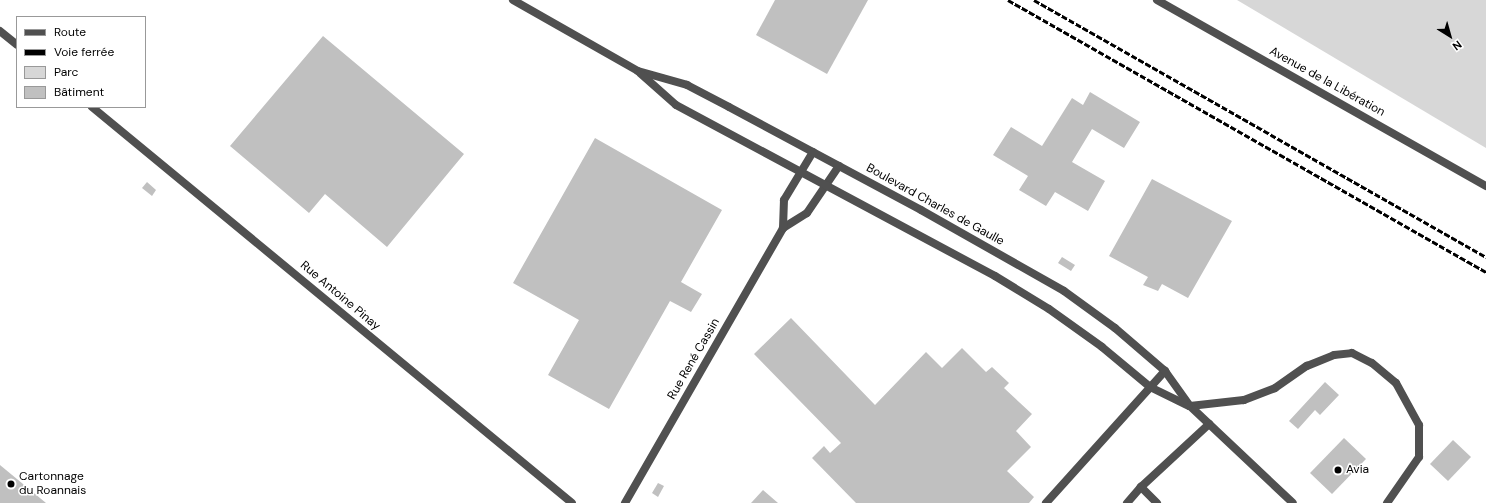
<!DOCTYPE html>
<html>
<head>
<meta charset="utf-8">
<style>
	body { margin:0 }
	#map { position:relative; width:1486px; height:503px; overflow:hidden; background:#fff; font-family:"DM Sans",sans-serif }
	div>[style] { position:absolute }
	.green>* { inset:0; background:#d7d7d7 }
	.building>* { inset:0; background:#c0c0c0 }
	.service>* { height:8px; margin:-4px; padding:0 4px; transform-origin:4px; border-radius:4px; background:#505050 }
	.minor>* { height:8px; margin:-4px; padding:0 4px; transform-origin:4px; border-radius:4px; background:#505050 }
	.tertiary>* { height:8px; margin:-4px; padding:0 4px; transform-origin:4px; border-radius:4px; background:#505050 }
	.rail>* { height:3px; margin-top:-1.5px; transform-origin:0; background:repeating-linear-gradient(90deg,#000 0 6px,transparent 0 8px) }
	.dots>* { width:11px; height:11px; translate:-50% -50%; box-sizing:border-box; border:2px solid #fff; border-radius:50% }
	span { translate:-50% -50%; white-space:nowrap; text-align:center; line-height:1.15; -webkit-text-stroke:3px #fff; paint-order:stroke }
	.street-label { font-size:12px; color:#000 }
	.poi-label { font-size:12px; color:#000 }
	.left { translate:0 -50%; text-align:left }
	.legend { position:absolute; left:16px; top:16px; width:130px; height:92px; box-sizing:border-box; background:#fff; border:1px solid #999; margin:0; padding:5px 7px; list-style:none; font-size:12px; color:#000 }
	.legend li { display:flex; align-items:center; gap:8px; height:20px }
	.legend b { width:20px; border:1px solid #999 }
	.north { position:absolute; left:1430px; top:16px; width:40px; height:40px; -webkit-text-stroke:3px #fff; paint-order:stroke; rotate:143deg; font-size:11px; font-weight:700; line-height:16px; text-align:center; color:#000 }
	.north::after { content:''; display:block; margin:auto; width:14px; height:18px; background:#000; clip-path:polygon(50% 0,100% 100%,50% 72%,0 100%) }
</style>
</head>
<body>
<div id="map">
	<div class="green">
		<i style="clip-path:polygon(1237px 0,1486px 0,1486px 148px)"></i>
	</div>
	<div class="building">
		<i style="clip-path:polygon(775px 0,868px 0,827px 74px,756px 35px)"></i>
		<i style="clip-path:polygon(323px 36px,464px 154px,387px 247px,325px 194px,309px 213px,230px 146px)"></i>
		<i style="clip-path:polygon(1090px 92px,1140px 122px,1124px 148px,1092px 129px,1072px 162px,1105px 181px,1088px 211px,1055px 192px,1046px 206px,1019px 190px,1028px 176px,993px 155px,1011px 127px,1042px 146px,1072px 98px,1083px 105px)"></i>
		<i style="clip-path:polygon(595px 138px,722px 210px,681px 282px,702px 294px,691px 312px,670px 301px,609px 409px,548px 375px,579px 320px,513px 283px)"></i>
		<i style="clip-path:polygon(1152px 179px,1232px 221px,1188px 298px,1162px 284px,1158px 291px,1143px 285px,1148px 277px,1109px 256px)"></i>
		<i style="clip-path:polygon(147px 182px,156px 190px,152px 196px,142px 188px)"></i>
		<i style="clip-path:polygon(1062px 257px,1075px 265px,1071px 271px,1058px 263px)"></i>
		<i style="clip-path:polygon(791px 318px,875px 405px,926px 352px,942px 368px,962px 348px,986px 372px,992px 367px,1009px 383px,1004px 388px,1032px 414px,1016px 431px,1031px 447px,1007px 471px,1034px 497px,1029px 503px,856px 503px,812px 458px,824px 446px,830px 453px,841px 443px,754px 354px)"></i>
		<i style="clip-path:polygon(1325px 382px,1339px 395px,1320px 415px,1315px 410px,1298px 429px,1289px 421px)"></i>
		<i style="clip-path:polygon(1344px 438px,1366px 459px,1332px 494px,1310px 473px)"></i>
		<i style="clip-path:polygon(1453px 440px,1471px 457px,1448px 481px,1430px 464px)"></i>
		<i style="clip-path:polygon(0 465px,46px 503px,0 503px)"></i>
		<i style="clip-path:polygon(658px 483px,664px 486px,658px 497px,652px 493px)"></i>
		<i style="clip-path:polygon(763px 490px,778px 503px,751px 503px)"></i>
	</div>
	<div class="service">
		<i style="left:1190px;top:406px;width:54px;rotate:-6.3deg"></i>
		<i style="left:1244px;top:400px;width:33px;rotate:-21deg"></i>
		<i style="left:1275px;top:388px;width:39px;rotate:-35deg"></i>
		<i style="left:1307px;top:366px;width:29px;rotate:-22deg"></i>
		<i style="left:1334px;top:355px;width:18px;rotate:-6deg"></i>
		<i style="left:1352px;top:353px;width:22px;rotate:27deg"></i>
		<i style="left:1372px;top:363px;width:31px;rotate:40deg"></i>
		<i style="left:1396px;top:383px;width:48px;rotate:61.3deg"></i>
		<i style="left:1419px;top:425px;width:32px;rotate:90deg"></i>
		<i style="left:1419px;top:457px;width:56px;rotate:124.8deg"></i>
		<i style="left:1046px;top:503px;width:178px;rotate:-48deg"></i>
		<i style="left:1127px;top:503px;width:21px;rotate:-49deg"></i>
		<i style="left:1157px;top:503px;width:23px;rotate:-135deg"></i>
		<i style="left:1141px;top:487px;width:93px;rotate:-42.8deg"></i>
	</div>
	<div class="minor">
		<i style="left:0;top:31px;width:22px;rotate:39deg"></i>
		<i style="left:92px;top:107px;width:622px;rotate:39.52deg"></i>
		<i style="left:783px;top:228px;width:28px;rotate:-32deg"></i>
		<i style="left:807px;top:213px;width:57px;rotate:-55.8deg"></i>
		<i style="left:625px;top:503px;width:317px;rotate:-60.1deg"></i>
		<i style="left:783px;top:228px;width:28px;rotate:-88deg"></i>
		<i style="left:784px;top:200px;width:56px;rotate:-58.9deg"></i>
	</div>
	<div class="tertiary">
		<i style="left:513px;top:0;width:144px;rotate:29.6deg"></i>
		<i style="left:638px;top:71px;width:51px;rotate:15.9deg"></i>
		<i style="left:687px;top:85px;width:47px;rotate:27.6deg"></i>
		<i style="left:729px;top:107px;width:218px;rotate:28.2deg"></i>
		<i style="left:921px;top:210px;width:164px;rotate:29.5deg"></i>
		<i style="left:1064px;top:291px;width:63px;rotate:36deg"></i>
		<i style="left:1115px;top:328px;width:66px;rotate:40.7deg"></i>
		<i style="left:1165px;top:371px;width:43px;rotate:54.5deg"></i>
		<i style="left:1190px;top:406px;width:141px;rotate:43.3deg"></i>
		<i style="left:1157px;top:0;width:378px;rotate:29.5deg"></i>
		<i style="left:640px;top:73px;width:48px;rotate:41.6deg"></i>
		<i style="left:676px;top:105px;width:362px;rotate:28.2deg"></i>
		<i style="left:995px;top:276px;width:63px;rotate:31.4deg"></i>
		<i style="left:1049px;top:309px;width:65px;rotate:35.6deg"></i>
		<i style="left:1102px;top:347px;width:62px;rotate:39.8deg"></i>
		<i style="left:1150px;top:387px;width:43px;rotate:26deg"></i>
	</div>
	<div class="rail">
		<i style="left:1008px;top:0;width:550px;rotate:29.64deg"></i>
		<i style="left:1034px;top:0;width:520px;rotate:29.62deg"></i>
	</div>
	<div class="dots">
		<i style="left:1338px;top:470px;background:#000"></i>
		<i style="left:11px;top:484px;background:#000"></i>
	</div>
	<div class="street-label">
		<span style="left:1327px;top:82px;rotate:29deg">Avenue de la Libération</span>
		<span style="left:935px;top:205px;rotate:29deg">Boulevard Charles de Gaulle</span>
		<span style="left:340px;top:296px;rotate:40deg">Rue Antoine Pinay</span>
		<span style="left:694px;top:359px;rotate:-60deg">Rue René Cassin</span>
	</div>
	<div class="poi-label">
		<span class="left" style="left:1346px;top:470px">Avia</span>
		<span class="left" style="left:19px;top:484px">Cartonnage<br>du Roannais</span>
	</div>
	<ul class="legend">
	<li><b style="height:5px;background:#505050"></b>Route</li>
	<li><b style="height:5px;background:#000"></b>Voie ferrée</li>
	<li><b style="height:11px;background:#d7d7d7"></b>Parc</li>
	<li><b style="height:11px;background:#c0c0c0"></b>Bâtiment</li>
	</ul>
	<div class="north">N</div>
</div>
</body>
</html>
